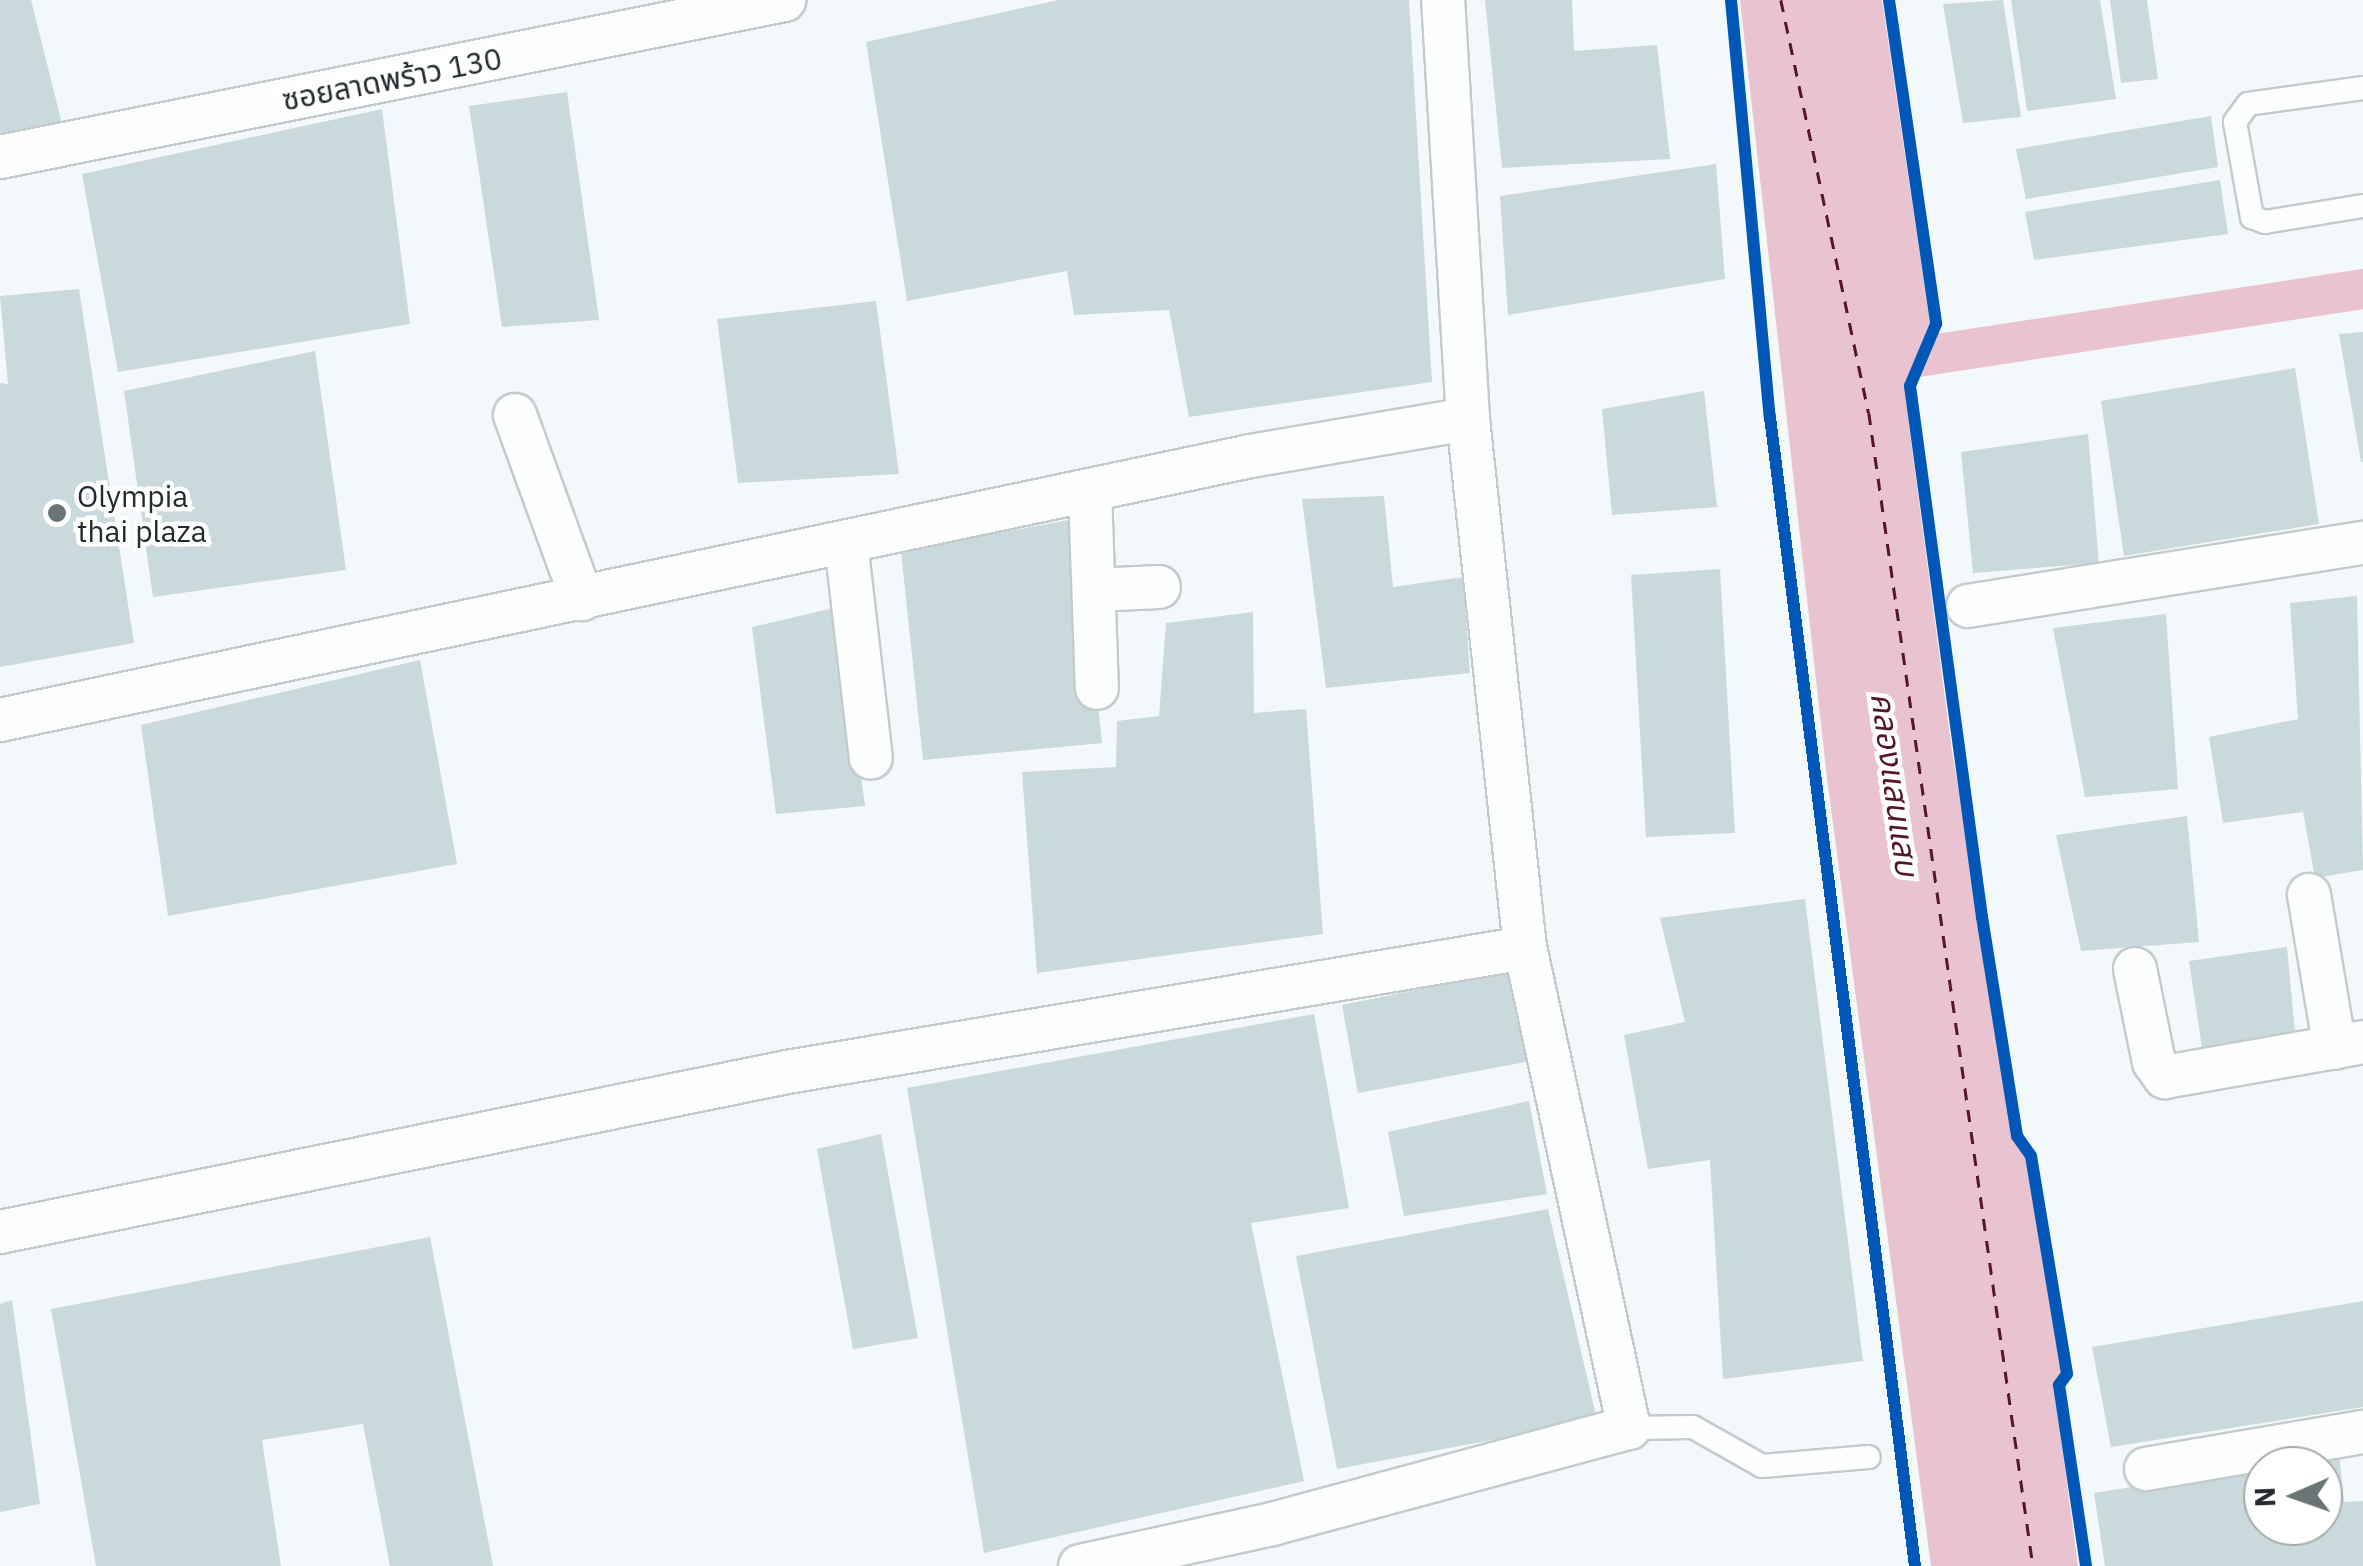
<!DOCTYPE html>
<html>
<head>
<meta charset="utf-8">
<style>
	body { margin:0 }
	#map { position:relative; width:2363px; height:1566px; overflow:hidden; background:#f3f9fa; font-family:"IBM Plex Sans","Noto Sans Thai",sans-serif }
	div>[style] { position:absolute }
	.water>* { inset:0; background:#e9c4d0 }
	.canal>* { height:40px; margin:-20px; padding:0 20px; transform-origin:20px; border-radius:20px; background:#e9c4d0 }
	.ferry>* { height:2.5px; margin-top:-1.25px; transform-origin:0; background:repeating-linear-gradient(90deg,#55152f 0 12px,transparent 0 22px) }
	.building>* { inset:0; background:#cad9dc }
	.roads { filter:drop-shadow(2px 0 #c4cbcd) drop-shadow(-2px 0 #c4cbcd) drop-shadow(0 2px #c4cbcd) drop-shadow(0 -2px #c4cbcd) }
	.lane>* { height:22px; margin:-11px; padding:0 11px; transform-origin:11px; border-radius:11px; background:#fdfefe }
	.street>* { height:42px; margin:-21px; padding:0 21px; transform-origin:21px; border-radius:21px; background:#fdfefe }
	.cycleway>* { height:12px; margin:-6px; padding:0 6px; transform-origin:6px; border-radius:6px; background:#0057b8 }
	.dots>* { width:28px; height:28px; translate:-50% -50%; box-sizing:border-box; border:5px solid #fff; border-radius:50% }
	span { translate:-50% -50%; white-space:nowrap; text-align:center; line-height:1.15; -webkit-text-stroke:9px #fff; paint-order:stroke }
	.street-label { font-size:30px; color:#222c2e }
	.poi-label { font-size:30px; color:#222c2e }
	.left { translate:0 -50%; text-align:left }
	.water-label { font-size:32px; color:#55152f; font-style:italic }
	.north { position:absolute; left:2243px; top:1446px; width:100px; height:100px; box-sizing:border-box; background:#fff; border:2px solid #a7abab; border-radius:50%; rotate:268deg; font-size:28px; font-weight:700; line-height:40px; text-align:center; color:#222c2e }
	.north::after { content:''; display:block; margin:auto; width:35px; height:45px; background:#6b7475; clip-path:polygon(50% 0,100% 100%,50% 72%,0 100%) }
</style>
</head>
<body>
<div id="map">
	<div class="water">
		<i style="clip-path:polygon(1740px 0,1882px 0,1930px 323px,1906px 386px,1909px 426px,1952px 751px,2016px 1138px,2030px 1159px,2063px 1373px,2054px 1386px,2078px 1566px,1931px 1566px,1827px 778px)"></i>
	</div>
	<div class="canal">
		<i style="left:1866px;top:365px;width:503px;rotate:-8.69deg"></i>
	</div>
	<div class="ferry">
		<i style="left:1781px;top:0;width:422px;rotate:78deg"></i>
		<i style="left:1869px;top:413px;width:1165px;rotate:81.9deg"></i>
	</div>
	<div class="building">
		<i style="clip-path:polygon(0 0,31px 0,62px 124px,0 133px)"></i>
		<i style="clip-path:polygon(1059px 0,1409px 0,1432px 382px,1189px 417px,1169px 310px,1074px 315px,1067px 271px,907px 301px,866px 42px)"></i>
		<i style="clip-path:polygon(1485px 0,1572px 0,1574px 51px,1657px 45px,1670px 159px,1502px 168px)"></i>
		<i style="clip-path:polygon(2003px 0,2021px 117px,1963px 123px,1943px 4px)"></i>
		<i style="clip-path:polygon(2011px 0,2100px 0,2116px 99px,2027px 111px)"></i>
		<i style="clip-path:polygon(2110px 0,2147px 0,2158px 79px,2121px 83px)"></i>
		<i style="clip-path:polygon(567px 92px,599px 320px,502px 327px,469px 106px)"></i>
		<i style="clip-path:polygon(382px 109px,410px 324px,118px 372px,82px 174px)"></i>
		<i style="clip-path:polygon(2211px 116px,2218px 167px,2026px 199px,2016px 149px)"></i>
		<i style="clip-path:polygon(1716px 164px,1725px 279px,1508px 315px,1500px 196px)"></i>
		<i style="clip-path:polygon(2220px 180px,2228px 234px,2034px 260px,2025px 212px)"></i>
		<i style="clip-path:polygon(79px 289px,134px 643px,0 667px,0 383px,8px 384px,0 296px)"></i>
		<i style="clip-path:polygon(876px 301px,899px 474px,738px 483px,717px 319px)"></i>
		<i style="clip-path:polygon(2363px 332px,2363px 462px,2361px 462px,2339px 334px)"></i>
		<i style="clip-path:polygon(315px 351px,346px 570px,153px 597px,124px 391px)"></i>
		<i style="clip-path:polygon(2295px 368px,2319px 524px,2124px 556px,2101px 401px)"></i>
		<i style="clip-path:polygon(1704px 391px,1717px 507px,1612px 515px,1602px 409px)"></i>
		<i style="clip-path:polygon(2088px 434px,2099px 563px,1973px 573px,1961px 452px)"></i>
		<i style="clip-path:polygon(1384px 496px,1393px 587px,1463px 577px,1470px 673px,1326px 688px,1302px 499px)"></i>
		<i style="clip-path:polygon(1079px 518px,1102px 743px,923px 760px,901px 551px)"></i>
		<i style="clip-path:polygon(1720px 569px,1735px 833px,1646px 837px,1631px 575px)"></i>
		<i style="clip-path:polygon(2357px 596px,2363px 870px,2315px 878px,2303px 812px,2223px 823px,2209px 737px,2298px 719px,2290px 603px)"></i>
		<i style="clip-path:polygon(838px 607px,865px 806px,776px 814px,752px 627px)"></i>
		<i style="clip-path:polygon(1253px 612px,1254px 713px,1306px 709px,1323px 934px,1037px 973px,1022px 772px,1116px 767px,1117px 721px,1159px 716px,1166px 623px)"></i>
		<i style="clip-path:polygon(2166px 614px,2178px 789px,2085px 797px,2053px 628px)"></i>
		<i style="clip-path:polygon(420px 660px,457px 864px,168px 916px,141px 725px)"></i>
		<i style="clip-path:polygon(2187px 816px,2199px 942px,2081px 951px,2056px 835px)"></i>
		<i style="clip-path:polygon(1805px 899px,1863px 1361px,1723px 1379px,1710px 1160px,1648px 1169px,1624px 1035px,1685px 1022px,1660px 918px)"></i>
		<i style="clip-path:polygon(2287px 947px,2295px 1032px,2202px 1048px,2189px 961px)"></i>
		<i style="clip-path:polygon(1509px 971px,1526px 1062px,1358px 1093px,1342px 1005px)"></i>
		<i style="clip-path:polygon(1314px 1014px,1349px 1208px,1251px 1223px,1304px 1481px,984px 1553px,907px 1088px)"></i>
		<i style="clip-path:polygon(1529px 1101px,1547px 1194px,1404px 1216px,1388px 1132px)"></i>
		<i style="clip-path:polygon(881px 1134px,918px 1338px,853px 1349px,817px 1149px)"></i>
		<i style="clip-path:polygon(1548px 1209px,1597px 1420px,1337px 1469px,1296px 1256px)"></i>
		<i style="clip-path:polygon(430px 1237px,493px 1566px,390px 1566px,363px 1424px,262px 1440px,281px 1566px,96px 1566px,51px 1309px)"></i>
		<i style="clip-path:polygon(12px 1300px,40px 1504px,0 1512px,0 1304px)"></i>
		<i style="clip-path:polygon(2363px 1301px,2363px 1407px,2111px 1447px,2092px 1347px)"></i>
		<i style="clip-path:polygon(2339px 1454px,2344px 1502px,2363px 1501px,2363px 1566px,2105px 1566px,2094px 1493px,2263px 1466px,2263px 1526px,2323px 1526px,2323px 1466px,2280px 1466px)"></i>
	</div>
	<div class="roads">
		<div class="lane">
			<i style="left:2363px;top:88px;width:116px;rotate:172.1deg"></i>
			<i style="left:2248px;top:104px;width:22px;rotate:126deg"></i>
			<i style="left:2235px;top:122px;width:97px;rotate:79.9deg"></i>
			<i style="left:2252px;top:217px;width:14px;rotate:21deg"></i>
			<i style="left:2265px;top:222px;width:99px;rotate:-9.3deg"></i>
			<i style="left:1629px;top:1428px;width:64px;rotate:-0.9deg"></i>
			<i style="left:1693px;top:1427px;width:79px;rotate:29.5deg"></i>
			<i style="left:1762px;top:1466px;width:107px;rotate:-4.8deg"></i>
		</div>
		<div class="street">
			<i style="left:0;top:157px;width:800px;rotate:-11.32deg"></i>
			<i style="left:515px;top:415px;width:196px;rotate:70deg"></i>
			<i style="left:1090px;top:491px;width:197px;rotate:88deg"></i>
			<i style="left:846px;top:543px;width:216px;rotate:83.4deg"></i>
			<i style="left:1094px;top:590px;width:65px;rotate:-2.6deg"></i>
			<i style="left:1968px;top:606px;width:400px;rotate:-9.1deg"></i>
			<i style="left:0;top:720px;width:1279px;rotate:-11.92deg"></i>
			<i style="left:1251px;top:456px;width:220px;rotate:-9.7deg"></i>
			<i style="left:2309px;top:895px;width:155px;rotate:80.4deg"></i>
			<i style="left:2135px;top:969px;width:95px;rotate:78.5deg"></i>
			<i style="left:2154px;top:1062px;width:19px;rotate:54deg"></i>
			<i style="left:2165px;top:1077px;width:201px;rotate:-10deg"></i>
			<i style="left:0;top:1232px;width:803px;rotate:-11.49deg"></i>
			<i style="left:787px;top:1072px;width:748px;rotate:-9.54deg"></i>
			<i style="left:2146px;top:1469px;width:220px;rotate:-9.7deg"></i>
			<i style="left:1080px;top:1566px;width:197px;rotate:-12.3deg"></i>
			<i style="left:1272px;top:1524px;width:370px;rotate:-15.1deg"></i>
			<i style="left:1629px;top:1428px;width:491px;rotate:-102.2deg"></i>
			<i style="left:1525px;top:948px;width:532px;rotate:-96.15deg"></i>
			<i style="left:1468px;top:419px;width:420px;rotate:-93.4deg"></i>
		</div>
	</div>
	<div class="cycleway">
		<i style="left:1731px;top:0;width:419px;rotate:84.7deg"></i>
		<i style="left:1770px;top:417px;width:1158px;rotate:82.81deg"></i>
		<i style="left:1889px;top:0;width:327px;rotate:81.7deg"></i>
		<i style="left:1936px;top:324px;width:67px;rotate:112.8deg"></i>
		<i style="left:1910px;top:386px;width:536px;rotate:82.28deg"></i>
		<i style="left:1982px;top:917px;width:222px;rotate:80.9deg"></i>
		<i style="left:2017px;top:1136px;width:24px;rotate:55deg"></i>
		<i style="left:2031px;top:1156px;width:221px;rotate:80.6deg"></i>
		<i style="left:2067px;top:1374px;width:14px;rotate:126deg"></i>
		<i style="left:2059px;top:1385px;width:183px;rotate:81.5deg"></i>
	</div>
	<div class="dots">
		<i style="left:57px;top:513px;background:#6b7475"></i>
	</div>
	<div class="street-label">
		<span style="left:392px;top:79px;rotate:-11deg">ซอยลาดพร้าว 130</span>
	</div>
	<div class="poi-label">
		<span class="left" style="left:77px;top:513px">Olympia<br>thai plaza</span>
	</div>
	<div class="water-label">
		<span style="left:1895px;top:784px;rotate:82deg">คลองแสนแสบ</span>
	</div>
	<div class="north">N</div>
</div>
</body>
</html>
